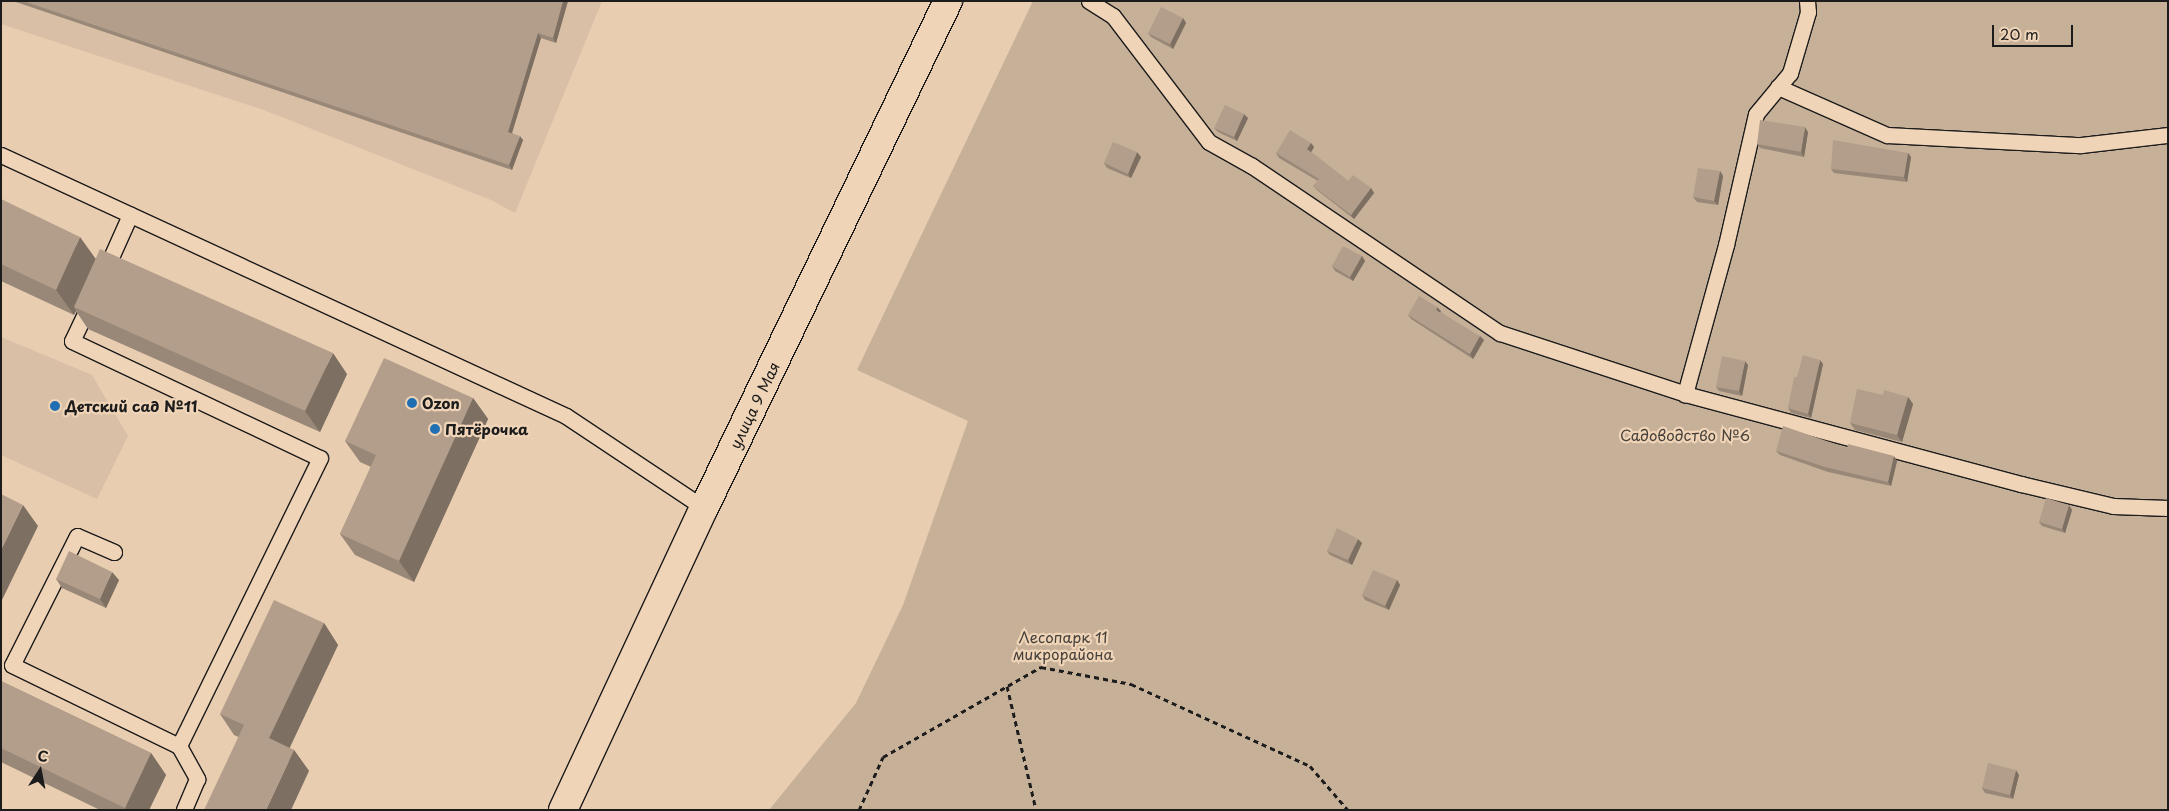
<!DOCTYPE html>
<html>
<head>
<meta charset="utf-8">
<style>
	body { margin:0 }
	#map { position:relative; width:2169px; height:811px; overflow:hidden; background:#e8cdb1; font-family:"Playpen Sans",sans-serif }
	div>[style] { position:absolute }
	.built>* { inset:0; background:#d8bfa5 }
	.green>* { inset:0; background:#c6b098 }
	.path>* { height:3px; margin-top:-1.5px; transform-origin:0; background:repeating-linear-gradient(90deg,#1c1c1c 0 5px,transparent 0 9px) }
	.roads { filter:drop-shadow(1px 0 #1c1c1c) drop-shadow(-1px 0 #1c1c1c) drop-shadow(0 1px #1c1c1c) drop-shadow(0 -1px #1c1c1c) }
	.service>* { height:15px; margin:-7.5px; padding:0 7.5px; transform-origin:7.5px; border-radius:7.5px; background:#f0d4b7 }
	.secondary>* { height:28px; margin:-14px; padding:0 14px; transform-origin:14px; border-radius:14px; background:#f0d4b7 }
	.wall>* { inset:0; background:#987 }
	.shaded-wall>* { inset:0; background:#7d6f61 }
	.building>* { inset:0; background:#b29e8a }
	.dots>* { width:14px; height:14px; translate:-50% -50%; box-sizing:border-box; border:2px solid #f0d4b7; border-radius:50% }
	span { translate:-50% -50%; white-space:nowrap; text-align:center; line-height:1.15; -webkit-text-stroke:4.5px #f0d4b7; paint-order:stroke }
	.poi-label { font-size:15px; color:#1c1c1c; font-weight:700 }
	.left { translate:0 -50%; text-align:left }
	.street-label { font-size:15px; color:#1c1c1c }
	.park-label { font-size:15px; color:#46413b }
	.frame { position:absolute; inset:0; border:2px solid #1c1c1c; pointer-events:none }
	.north { position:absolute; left:15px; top:746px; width:50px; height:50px; -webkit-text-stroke:4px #f0d4b7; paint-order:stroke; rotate:11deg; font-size:14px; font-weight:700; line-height:20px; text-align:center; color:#1c1c1c }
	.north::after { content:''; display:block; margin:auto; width:18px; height:22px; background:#1c1c1c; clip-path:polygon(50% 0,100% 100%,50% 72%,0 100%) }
	.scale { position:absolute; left:1992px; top:25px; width:81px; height:22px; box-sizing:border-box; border:2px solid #1c1c1c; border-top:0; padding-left:6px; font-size:15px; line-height:18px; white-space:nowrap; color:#1c1c1c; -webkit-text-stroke:4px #f0d4b7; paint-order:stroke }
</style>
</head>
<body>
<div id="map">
	<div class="built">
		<i style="clip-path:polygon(1px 1px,602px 1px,515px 213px,491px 200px,264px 110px,1px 24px)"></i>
		<i style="clip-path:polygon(1px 337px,92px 375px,128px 436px,97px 499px,1px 455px)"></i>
	</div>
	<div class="green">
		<i style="clip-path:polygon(1033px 1px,2168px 1px,2168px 810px,769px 810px,856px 703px,903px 605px,968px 421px,857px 370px)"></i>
	</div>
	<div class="path">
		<i style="left:1007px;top:686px;width:127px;rotate:76.8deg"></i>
		<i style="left:859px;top:810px;width:58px;rotate:-65.6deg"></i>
		<i style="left:883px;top:757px;width:182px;rotate:-29.7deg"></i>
		<i style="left:1041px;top:667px;width:92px;rotate:10.7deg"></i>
		<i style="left:1131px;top:684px;width:197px;rotate:24.6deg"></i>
		<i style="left:1310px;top:766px;width:58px;rotate:49.2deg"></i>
	</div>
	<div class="roads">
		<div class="service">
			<i style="left:1089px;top:1px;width:28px;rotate:32deg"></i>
			<i style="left:1113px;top:16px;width:158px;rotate:52.7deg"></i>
			<i style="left:1209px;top:142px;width:49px;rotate:29.2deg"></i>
			<i style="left:1252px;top:166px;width:299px;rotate:34deg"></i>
			<i style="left:1500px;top:333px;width:195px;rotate:18.2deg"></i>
			<i style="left:1807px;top:1px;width:11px;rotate:85deg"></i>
			<i style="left:1808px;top:12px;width:64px;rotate:106.4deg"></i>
			<i style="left:1790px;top:73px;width:53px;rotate:129.7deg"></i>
			<i style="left:1756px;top:114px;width:134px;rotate:102.9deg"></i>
			<i style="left:1726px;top:245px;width:155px;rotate:105.4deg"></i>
			<i style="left:1685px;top:394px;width:348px;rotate:15deg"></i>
			<i style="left:2021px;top:484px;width:95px;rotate:13.4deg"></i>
			<i style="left:2113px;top:506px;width:55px;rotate:2.1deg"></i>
			<i style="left:1778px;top:87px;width:119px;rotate:23.8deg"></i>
			<i style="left:1887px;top:135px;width:194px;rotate:3deg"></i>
			<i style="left:2081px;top:145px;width:88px;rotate:-6.6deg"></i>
			<i style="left:1px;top:155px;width:622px;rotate:24.79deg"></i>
			<i style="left:566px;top:416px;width:166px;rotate:33.7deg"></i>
			<i style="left:104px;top:273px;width:64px;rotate:-65.9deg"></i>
			<i style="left:91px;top:301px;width:44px;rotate:115.4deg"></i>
			<i style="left:72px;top:341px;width:274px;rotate:25.3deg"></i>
			<i style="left:320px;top:458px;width:321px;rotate:116.1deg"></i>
			<i style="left:114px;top:552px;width:40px;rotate:-156.6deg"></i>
			<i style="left:77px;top:536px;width:144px;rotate:116.7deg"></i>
			<i style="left:12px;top:665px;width:186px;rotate:25.9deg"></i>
			<i style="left:179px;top:746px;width:38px;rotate:61deg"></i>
			<i style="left:197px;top:779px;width:34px;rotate:113deg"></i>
		</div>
		<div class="secondary">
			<i style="left:563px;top:810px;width:333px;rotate:-65deg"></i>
			<i style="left:704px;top:508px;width:563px;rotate:-64.3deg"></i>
		</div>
	</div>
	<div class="wall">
		<i style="clip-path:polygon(13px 1px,568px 1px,556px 43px,541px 38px,512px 133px,523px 140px,512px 170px)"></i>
		<i style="clip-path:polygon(1183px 18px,1186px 23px,1173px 49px,1151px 37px,1148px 33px)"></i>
		<i style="clip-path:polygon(1248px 118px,1237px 141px,1218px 132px,1214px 128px)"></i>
		<i style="clip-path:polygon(1808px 132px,1804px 157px,1760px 148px,1757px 144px)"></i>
		<i style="clip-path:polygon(1311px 143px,1314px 147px,1311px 152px,1348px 181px,1371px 188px,1374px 193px,1354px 219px,1317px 190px,1313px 186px,1318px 181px,1279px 158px,1276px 153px)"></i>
		<i style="clip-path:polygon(1908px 153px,1911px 157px,1907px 182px,1834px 173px,1831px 169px)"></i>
		<i style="clip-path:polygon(1141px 157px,1131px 178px,1107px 168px,1104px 163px)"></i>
		<i style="clip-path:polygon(1720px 171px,1723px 176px,1718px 205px,1697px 202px,1693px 197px)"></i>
		<i style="clip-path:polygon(1px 199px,96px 259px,347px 374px,320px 432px,88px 329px,76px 311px,74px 315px,1px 281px)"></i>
		<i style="clip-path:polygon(1362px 256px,1365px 261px,1353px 281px,1335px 271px,1332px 266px)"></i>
		<i style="clip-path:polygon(1441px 311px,1440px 312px,1484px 340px,1473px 359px,1411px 319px,1408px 315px)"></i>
		<i style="clip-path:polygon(1823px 364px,1811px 418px,1791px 413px,1788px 408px,1797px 377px)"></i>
		<i style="clip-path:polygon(1748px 365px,1742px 396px,1719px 391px,1716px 387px)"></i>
		<i style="clip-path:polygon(1883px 395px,1908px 397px,1913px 404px,1902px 442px,1855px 430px,1850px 423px)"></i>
		<i style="clip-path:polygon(473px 398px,488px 419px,414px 582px,355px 555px,340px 534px,371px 467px,360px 462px,345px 441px)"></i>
		<i style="clip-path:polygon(1847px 448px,1897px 461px,1891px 486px,1828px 472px,1780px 455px,1776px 451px)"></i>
		<i style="clip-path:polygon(2069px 505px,2072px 510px,2065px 533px,2042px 526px,2039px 522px)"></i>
		<i style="clip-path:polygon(1362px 543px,1352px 565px,1330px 555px,1327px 551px)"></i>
		<i style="clip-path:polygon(56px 579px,119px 580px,106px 608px,62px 588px)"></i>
		<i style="clip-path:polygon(1397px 580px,1400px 585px,1389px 610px,1365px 600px,1362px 595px)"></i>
		<i style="clip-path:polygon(324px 623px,338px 645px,289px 748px,294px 750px,309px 771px,234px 735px,220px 714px)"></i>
		<i style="clip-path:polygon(1px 681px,151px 753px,166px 775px,149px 810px,100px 810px,1px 762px)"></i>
		<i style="clip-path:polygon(2019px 775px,2013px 799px,1985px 793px,1982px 788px)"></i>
	</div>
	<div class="shaded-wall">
		<i style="clip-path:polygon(563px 1px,568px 1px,556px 43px,553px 38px)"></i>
		<i style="clip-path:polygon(1183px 18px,1186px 23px,1173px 49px,1170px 44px)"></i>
		<i style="clip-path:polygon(538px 33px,541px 38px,511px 136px,508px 132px)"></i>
		<i style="clip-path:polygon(1244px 114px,1248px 118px,1237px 141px,1234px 137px)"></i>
		<i style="clip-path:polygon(1805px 127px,1808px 132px,1804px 157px,1801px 152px)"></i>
		<i style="clip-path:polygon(520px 136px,523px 140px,512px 170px,509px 165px)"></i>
		<i style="clip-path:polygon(1311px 143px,1314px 147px,1310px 154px,1307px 149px)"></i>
		<i style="clip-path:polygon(1137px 152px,1141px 157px,1131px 178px,1128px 174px)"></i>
		<i style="clip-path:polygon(1908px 153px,1911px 157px,1907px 182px,1904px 177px)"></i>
		<i style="clip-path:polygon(1720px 171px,1723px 176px,1718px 205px,1714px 201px)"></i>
		<i style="clip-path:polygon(1371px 188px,1374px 193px,1354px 219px,1351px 215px)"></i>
		<i style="clip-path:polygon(80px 237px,98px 262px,74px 307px,76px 311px,74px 315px,56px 290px)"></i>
		<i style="clip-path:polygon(1362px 256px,1365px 261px,1353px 281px,1350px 277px)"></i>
		<i style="clip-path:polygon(1437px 307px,1441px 311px,1439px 314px,1436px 310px)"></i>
		<i style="clip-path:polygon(1480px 336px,1484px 340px,1473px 359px,1470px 354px)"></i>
		<i style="clip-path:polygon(333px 353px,347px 374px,320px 432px,305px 411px)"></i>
		<i style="clip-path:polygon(1820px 360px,1823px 364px,1811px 418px,1808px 414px)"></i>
		<i style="clip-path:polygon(1745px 361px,1748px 365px,1742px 396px,1739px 391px)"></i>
		<i style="clip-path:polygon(1908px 397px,1913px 404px,1902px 442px,1897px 435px)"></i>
		<i style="clip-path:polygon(473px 398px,488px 419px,414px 582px,399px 561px)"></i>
		<i style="clip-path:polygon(1894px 456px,1897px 461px,1891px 486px,1888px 482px)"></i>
		<i style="clip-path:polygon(23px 505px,38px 526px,1px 602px,1px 550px)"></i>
		<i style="clip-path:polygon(2069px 505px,2072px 510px,2065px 533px,2062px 529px)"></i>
		<i style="clip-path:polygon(1358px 539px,1362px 543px,1352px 565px,1348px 560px)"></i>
		<i style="clip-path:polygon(112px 572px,119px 580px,106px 608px,100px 599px)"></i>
		<i style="clip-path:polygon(1397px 580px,1400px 585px,1389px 610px,1385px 606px)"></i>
		<i style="clip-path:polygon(324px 623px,338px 645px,284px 760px,269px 738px)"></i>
		<i style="clip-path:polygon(294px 750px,309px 771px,291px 810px,266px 810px)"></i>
		<i style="clip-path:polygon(151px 753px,166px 775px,149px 810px,126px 810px,125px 808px)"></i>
		<i style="clip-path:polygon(2016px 770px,2019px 775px,2013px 799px,2010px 795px)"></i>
	</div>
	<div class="building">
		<i style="clip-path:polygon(23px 1px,563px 1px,553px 38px,538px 33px,508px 132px,520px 136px,509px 165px)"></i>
		<i style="clip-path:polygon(1161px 7px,1183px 18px,1170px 44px,1148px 33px)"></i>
		<i style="clip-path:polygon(1225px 105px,1244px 114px,1234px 137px,1214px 128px)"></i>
		<i style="clip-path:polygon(1760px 120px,1805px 127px,1801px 152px,1757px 144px)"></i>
		<i style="clip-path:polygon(1290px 130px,1311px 143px,1307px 149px,1348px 181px,1353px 175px,1371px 188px,1351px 215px,1313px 186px,1319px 179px,1276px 153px)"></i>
		<i style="clip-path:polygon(1833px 140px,1908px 153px,1904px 177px,1831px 169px)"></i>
		<i style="clip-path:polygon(1113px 142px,1137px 152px,1128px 174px,1104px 163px)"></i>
		<i style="clip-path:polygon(1698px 168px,1720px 171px,1714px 201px,1693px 197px)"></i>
		<i style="clip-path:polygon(1px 199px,80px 237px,56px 290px,1px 264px)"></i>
		<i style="clip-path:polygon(1343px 246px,1362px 256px,1350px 277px,1332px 266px)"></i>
		<i style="clip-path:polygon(100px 249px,333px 353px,305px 411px,74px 307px)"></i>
		<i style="clip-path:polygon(1419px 296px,1437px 307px,1436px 310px,1480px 336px,1470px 354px,1408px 315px)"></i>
		<i style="clip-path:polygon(1803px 355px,1820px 360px,1808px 414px,1788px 408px,1794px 377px,1797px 377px)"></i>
		<i style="clip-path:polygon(1722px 356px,1745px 361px,1739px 391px,1716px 387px)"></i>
		<i style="clip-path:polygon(384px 358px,473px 398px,399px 561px,340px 534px,376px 455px,345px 441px)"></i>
		<i style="clip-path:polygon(1857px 389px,1883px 395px,1884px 390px,1908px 397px,1897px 435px,1850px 423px)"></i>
		<i style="clip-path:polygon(1783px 426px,1847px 448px,1848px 444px,1894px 456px,1888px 482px,1825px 467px,1776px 451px)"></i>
		<i style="clip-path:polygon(1px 494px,23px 505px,1px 550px)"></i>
		<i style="clip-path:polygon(2046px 498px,2069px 505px,2062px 529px,2039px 522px)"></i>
		<i style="clip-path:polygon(1337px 528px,1358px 539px,1348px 560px,1327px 551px)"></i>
		<i style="clip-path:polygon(69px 551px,112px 572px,100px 599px,56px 579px)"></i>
		<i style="clip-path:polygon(1373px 570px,1397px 580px,1385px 606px,1362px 595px)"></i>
		<i style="clip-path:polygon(274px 600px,324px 623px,269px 738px,294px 750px,266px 810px,204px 810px,244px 725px,220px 714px)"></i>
		<i style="clip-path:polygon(1px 681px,151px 753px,125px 808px,1px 748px)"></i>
		<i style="clip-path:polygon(1988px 763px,2016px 770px,2010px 795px,1982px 788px)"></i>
	</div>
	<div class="dots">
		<i style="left:412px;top:403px;background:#1f6fb2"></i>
		<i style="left:55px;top:406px;background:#1f6fb2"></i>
		<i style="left:435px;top:429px;background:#1f6fb2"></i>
	</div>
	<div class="poi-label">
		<span class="left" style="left:422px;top:403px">Ozon</span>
		<span class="left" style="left:65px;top:406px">Детский сад №11</span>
		<span class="left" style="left:445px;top:429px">Пятёрочка</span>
	</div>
	<div class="street-label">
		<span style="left:754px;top:405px;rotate:-64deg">улица 9 Мая</span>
	</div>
	<div class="park-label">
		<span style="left:1685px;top:435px">Садоводство №6</span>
		<span style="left:1063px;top:645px">Лесопарк 11<br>микрорайона</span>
	</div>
	<div class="frame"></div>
	<div class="north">С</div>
	<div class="scale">20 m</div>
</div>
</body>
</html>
